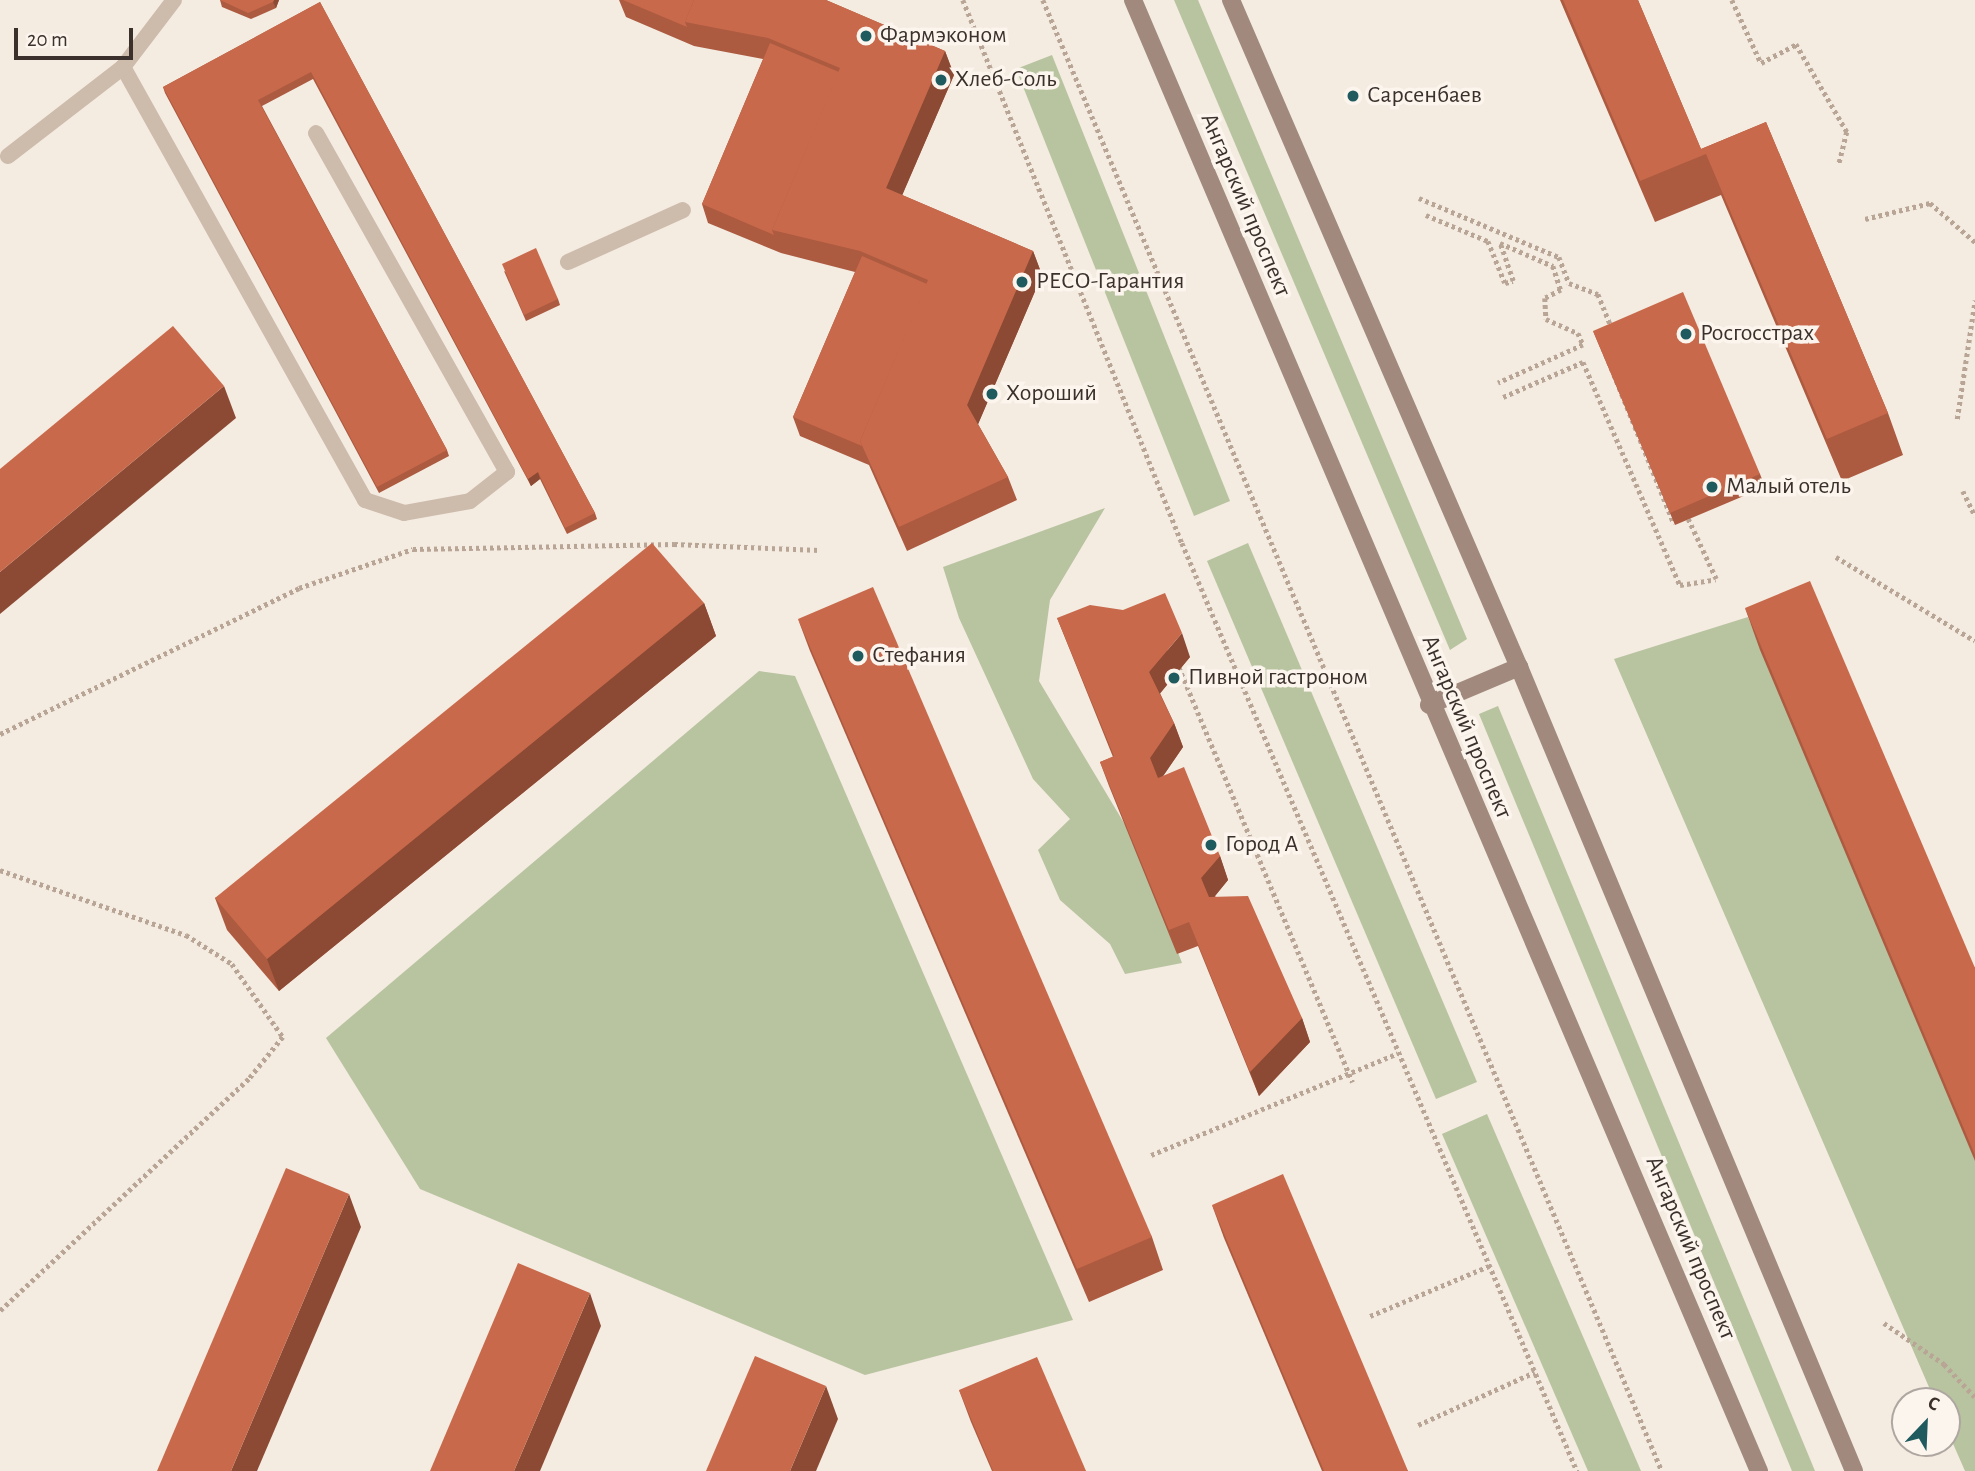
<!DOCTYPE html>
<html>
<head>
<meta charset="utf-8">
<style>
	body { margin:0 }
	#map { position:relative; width:1975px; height:1471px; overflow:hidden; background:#f4ebe1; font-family:"Alegreya Sans",sans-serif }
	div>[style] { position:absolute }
	.green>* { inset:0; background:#b8c4a0 }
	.path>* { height:4.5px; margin-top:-2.25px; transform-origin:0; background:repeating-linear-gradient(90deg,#b9a596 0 3.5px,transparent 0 7px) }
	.lane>* { height:16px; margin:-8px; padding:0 8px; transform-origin:8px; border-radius:8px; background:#cdbbac }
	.secondary>* { height:18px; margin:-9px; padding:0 9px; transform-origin:9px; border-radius:9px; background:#a18a7d }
	.wall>* { inset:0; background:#ac5a40 }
	.shaded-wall>* { inset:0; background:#8c4a34 }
	.building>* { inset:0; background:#c8694b }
	.dots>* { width:19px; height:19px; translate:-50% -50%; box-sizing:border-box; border:4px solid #fbf5ee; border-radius:50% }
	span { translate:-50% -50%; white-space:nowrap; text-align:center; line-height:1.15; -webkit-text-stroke:7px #fbf5ee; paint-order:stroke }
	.poi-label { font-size:24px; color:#3b302b }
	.left { translate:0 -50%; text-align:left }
	.street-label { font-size:24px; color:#3b302b }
	.north { position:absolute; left:1891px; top:1387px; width:70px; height:70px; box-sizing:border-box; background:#fbf5ee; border:2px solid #aea6a0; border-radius:50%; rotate:23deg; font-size:19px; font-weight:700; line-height:28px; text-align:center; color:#3b302b }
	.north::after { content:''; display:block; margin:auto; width:24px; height:32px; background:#1f5a5e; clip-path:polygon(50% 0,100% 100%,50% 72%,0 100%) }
	.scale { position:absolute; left:14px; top:28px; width:119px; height:32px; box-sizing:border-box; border:4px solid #3b302b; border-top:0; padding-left:9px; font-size:21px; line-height:24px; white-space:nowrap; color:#3b302b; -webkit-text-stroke:5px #fbf5ee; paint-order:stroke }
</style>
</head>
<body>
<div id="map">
	<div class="green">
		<i style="clip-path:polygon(1174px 0,1198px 0,1467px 639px,1450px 650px)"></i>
		<i style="clip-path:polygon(1052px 55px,1230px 501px,1194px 516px,1016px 69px)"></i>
		<i style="clip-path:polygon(1105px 508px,1050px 600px,1039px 681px,1139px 848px,1182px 963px,1125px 974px,1110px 944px,1060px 900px,1038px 850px,1070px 819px,1033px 779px,959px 618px,943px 567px)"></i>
		<i style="clip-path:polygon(1248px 543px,1477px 1082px,1436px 1099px,1207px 561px)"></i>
		<i style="clip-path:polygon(1748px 617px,1975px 1160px,1975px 1471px,1965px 1471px,1947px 1430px,1947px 1401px,1935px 1401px,1614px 659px)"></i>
		<i style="clip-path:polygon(759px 671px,795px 676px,1073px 1320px,865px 1375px,420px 1189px,326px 1038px)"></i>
		<i style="clip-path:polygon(1498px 706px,1815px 1471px,1792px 1471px,1479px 714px)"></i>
		<i style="clip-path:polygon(1487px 1114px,1641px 1471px,1588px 1471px,1442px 1134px)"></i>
	</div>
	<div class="path">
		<i style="left:963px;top:0;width:585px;rotate:68.04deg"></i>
		<i style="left:1182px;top:543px;width:1009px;rotate:66.94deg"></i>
		<i style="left:1043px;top:0;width:1596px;rotate:67.18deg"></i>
		<i style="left:1732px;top:0;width:69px;rotate:65.3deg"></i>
		<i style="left:1761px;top:63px;width:40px;rotate:-28deg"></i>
		<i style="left:1796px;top:44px;width:102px;rotate:59.9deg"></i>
		<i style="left:1847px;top:132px;width:32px;rotate:104deg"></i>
		<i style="left:1419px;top:198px;width:152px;rotate:22.9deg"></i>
		<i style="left:1559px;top:257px;width:28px;rotate:69deg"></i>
		<i style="left:1569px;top:283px;width:31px;rotate:21deg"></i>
		<i style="left:1598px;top:294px;width:37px;rotate:68deg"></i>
		<i style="left:1426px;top:215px;width:67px;rotate:22.8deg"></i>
		<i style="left:1488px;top:241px;width:45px;rotate:68deg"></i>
		<i style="left:1505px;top:283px;width:8px;rotate:-14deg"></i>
		<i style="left:1513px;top:281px;width:40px;rotate:-108.9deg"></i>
		<i style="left:1500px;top:243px;width:58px;rotate:23.5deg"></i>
		<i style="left:1553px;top:266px;width:25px;rotate:72deg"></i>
		<i style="left:1561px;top:290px;width:18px;rotate:153deg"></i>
		<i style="left:1545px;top:298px;width:21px;rotate:87deg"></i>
		<i style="left:1546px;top:319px;width:35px;rotate:24deg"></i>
		<i style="left:1578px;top:333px;width:13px;rotate:67deg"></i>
		<i style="left:1583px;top:345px;width:93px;rotate:155.9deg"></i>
		<i style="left:1865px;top:219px;width:67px;rotate:-13.8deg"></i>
		<i style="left:1930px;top:203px;width:60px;rotate:40.9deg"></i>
		<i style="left:1601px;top:342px;width:196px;rotate:68.1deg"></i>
		<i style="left:1503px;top:397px;width:87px;rotate:-23.6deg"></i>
		<i style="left:1583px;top:362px;width:243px;rotate:66.5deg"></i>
		<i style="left:1680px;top:585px;width:36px;rotate:-9deg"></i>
		<i style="left:1716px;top:579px;width:66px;rotate:-115deg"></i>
		<i style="left:1957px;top:419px;width:120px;rotate:-81.4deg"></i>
		<i style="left:1963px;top:491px;width:28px;rotate:64deg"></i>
		<i style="left:1836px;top:557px;width:162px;rotate:31.1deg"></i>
		<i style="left:1179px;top:667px;width:450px;rotate:67.3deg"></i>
		<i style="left:0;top:734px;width:333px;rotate:-26deg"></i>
		<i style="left:299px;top:588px;width:120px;rotate:-18.9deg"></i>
		<i style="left:413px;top:549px;width:261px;rotate:-1.1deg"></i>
		<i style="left:674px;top:544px;width:146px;rotate:2.4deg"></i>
		<i style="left:0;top:870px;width:197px;rotate:19.3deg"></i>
		<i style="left:186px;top:935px;width:54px;rotate:32.2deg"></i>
		<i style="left:232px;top:964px;width:89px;rotate:55.1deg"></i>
		<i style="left:283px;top:1037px;width:54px;rotate:129deg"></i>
		<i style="left:249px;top:1079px;width:340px;rotate:137deg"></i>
		<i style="left:1151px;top:1155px;width:267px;rotate:-22.4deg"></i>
		<i style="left:1370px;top:1316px;width:129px;rotate:-22.8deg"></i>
		<i style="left:1884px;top:1323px;width:73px;rotate:34.3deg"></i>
		<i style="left:1944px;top:1364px;width:45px;rotate:46.8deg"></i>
		<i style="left:1418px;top:1425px;width:128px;rotate:-24.4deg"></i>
	</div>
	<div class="lane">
		<i style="left:123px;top:67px;width:496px;rotate:60.8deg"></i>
		<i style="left:365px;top:500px;width:41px;rotate:18.4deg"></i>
		<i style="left:404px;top:513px;width:67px;rotate:-10.3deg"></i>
		<i style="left:470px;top:501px;width:47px;rotate:-38.1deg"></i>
		<i style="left:507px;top:472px;width:389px;rotate:-119.4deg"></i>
		<i style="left:8px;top:156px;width:145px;rotate:-37.7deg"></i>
		<i style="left:123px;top:67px;width:84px;rotate:-52.7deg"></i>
		<i style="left:568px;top:262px;width:126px;rotate:-24.3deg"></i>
	</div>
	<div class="secondary">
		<i style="left:1133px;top:0;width:1599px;rotate:66.95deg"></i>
		<i style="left:1231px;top:0;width:727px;rotate:66.65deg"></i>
		<i style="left:1519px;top:667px;width:871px;rotate:67.38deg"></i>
		<i style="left:1429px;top:705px;width:98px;rotate:-22.9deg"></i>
	</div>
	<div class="wall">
		<i style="clip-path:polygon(220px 0,279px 0,276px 8px,251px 19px,222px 7px)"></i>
		<i style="clip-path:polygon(619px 0,826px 0,945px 51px,954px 75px,902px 195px,1033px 251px,1042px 275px,978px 424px,1008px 477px,1017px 500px,907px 551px,869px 465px,800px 436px,793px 417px,855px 272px,781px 253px,708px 223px,702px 204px,763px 59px,694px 46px,626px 17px)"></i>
		<i style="clip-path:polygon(1560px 0,1638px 0,1701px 149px,1766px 122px,1888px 413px,1903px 455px,1842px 481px,1721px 195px,1655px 222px)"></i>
		<i style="clip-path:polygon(320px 2px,595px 513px,597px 519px,567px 534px,540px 479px,531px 486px,313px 79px,262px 106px,447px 450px,449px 456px,379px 493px,165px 93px,163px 87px)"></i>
		<i style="clip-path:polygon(504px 271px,558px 299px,560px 305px,526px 321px)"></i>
		<i style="clip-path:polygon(1593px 331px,1760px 474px,1765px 487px,1675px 525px)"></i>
		<i style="clip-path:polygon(704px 603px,716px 636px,279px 991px,227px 930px,215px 898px)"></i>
		<i style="clip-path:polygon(1745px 608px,1975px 968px,1975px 1161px,1760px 650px)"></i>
		<i style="clip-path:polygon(1057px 618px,1190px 657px,1160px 693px,1174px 723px,1183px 747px,1163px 776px,1220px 856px,1228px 880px,1215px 896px,1302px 1018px,1310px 1042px,1259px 1096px,1198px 946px,1177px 954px,1109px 786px,1100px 762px,1113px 757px)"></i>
		<i style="clip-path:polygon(798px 619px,1152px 1237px,1163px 1270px,1089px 1302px,810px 651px)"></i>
		<i style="clip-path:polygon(1212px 1205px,1408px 1471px,1322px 1471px,1224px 1238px)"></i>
		<i style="clip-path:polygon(959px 1390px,1086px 1471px,992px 1471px,971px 1422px)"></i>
	</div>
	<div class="shaded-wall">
		<i style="clip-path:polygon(274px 0,279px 0,276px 8px,273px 2px)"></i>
		<i style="clip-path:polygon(945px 51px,954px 75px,895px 212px,886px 188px)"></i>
		<i style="clip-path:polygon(1033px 251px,1042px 275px,976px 429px,967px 405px)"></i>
		<i style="clip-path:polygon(224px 386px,236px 418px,0 614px,0 572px)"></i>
		<i style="clip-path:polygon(538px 472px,540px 479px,531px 486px,528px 479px)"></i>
		<i style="clip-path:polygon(704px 603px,716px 636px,279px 991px,267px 959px)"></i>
		<i style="clip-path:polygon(1182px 633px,1190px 657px,1158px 696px,1149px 672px)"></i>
		<i style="clip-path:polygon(1174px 723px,1183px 747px,1159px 782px,1150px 758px)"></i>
		<i style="clip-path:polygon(1220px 856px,1228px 880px,1210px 902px,1201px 878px)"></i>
		<i style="clip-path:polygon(1302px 1018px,1310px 1042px,1259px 1096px,1250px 1072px)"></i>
		<i style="clip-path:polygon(349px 1194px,361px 1227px,257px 1471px,231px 1471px)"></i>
		<i style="clip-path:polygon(590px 1293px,601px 1326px,540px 1471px,514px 1471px)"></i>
		<i style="clip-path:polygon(826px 1386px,838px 1419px,816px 1471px,790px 1471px)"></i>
	</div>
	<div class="building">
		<i style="clip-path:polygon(220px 0,274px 0,273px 2px,248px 13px)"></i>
		<i style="clip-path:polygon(623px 0,694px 0,685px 22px,687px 27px)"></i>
		<i style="clip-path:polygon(694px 0,826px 0,945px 51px,886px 188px,1033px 251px,967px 405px,1008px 477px,899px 527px,860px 441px,928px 280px,860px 251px,772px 230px,840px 68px,768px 38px,685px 22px)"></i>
		<i style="clip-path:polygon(1563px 0,1638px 0,1701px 149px,1766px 122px,1888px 413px,1827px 439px,1706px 154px,1640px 181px)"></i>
		<i style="clip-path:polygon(320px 2px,595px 513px,565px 528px,538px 472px,528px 479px,311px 72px,258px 100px,447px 450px,377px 487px,163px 87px)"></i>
		<i style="clip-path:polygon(770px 43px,839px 72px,772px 230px,774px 235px,702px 204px)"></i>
		<i style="clip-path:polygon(536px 248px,558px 299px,524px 315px,502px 264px)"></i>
		<i style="clip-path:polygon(862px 256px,927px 284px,860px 441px,862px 446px,793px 417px)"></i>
		<i style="clip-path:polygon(1683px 292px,1760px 474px,1670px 513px,1593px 331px)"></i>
		<i style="clip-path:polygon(173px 326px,224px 386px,0 572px,0 469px)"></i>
		<i style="clip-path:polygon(652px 543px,704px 603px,267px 959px,215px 898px)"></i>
		<i style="clip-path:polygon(1810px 581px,1975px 968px,1975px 1155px,1745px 608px)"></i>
		<i style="clip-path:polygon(873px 587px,1152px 1237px,1077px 1269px,798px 619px)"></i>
		<i style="clip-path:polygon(1165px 593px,1182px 633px,1149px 672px,1174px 723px,1150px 758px,1158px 778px,1184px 767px,1220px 856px,1201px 878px,1209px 897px,1248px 896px,1302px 1018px,1250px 1072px,1189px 922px,1169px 930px,1100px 762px,1114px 756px,1057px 618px,1090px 605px,1123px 610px)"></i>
		<i style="clip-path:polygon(286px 1168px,349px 1194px,231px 1471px,157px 1471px)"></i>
		<i style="clip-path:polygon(1283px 1174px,1408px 1471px,1324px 1471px,1212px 1205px)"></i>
		<i style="clip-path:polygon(518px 1263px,590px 1293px,514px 1471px,430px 1471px)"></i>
		<i style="clip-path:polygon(755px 1356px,826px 1386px,790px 1471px,706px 1471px)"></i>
		<i style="clip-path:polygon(1037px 1357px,1086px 1471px,993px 1471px,959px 1390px)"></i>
	</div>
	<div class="dots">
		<i style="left:866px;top:36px;background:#1f5a5e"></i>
		<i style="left:941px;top:80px;background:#1f5a5e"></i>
		<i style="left:1353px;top:96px;background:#1f5a5e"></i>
		<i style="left:1022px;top:282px;background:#1f5a5e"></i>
		<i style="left:1686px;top:334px;background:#1f5a5e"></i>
		<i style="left:992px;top:394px;background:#1f5a5e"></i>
		<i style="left:1712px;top:487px;background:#1f5a5e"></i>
		<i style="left:858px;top:656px;background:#1f5a5e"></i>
		<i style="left:1174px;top:678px;background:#1f5a5e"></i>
		<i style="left:1211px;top:845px;background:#1f5a5e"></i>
	</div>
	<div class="poi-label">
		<span class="left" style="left:880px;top:36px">Фармэконом</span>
		<span class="left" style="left:955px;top:80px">Хлеб-Соль</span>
		<span class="left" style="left:1367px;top:96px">Сарсенбаев</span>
		<span class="left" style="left:1036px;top:282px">РЕСО-Гарантия</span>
		<span class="left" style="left:1700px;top:334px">Росгосстрах</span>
		<span class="left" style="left:1006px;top:394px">Хороший</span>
		<span class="left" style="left:1726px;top:487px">Малый отель</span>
		<span class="left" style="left:872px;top:656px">Стефания</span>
		<span class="left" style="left:1188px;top:678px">Пивной гастроном</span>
		<span class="left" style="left:1225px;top:845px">Город А</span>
	</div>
	<div class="street-label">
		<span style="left:1245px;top:205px;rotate:67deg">Ангарский проспект</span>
		<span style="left:1466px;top:727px;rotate:67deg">Ангарский проспект</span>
		<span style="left:1690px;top:1248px;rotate:67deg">Ангарский проспект</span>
	</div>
	<div class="north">С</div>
	<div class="scale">20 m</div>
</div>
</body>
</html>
